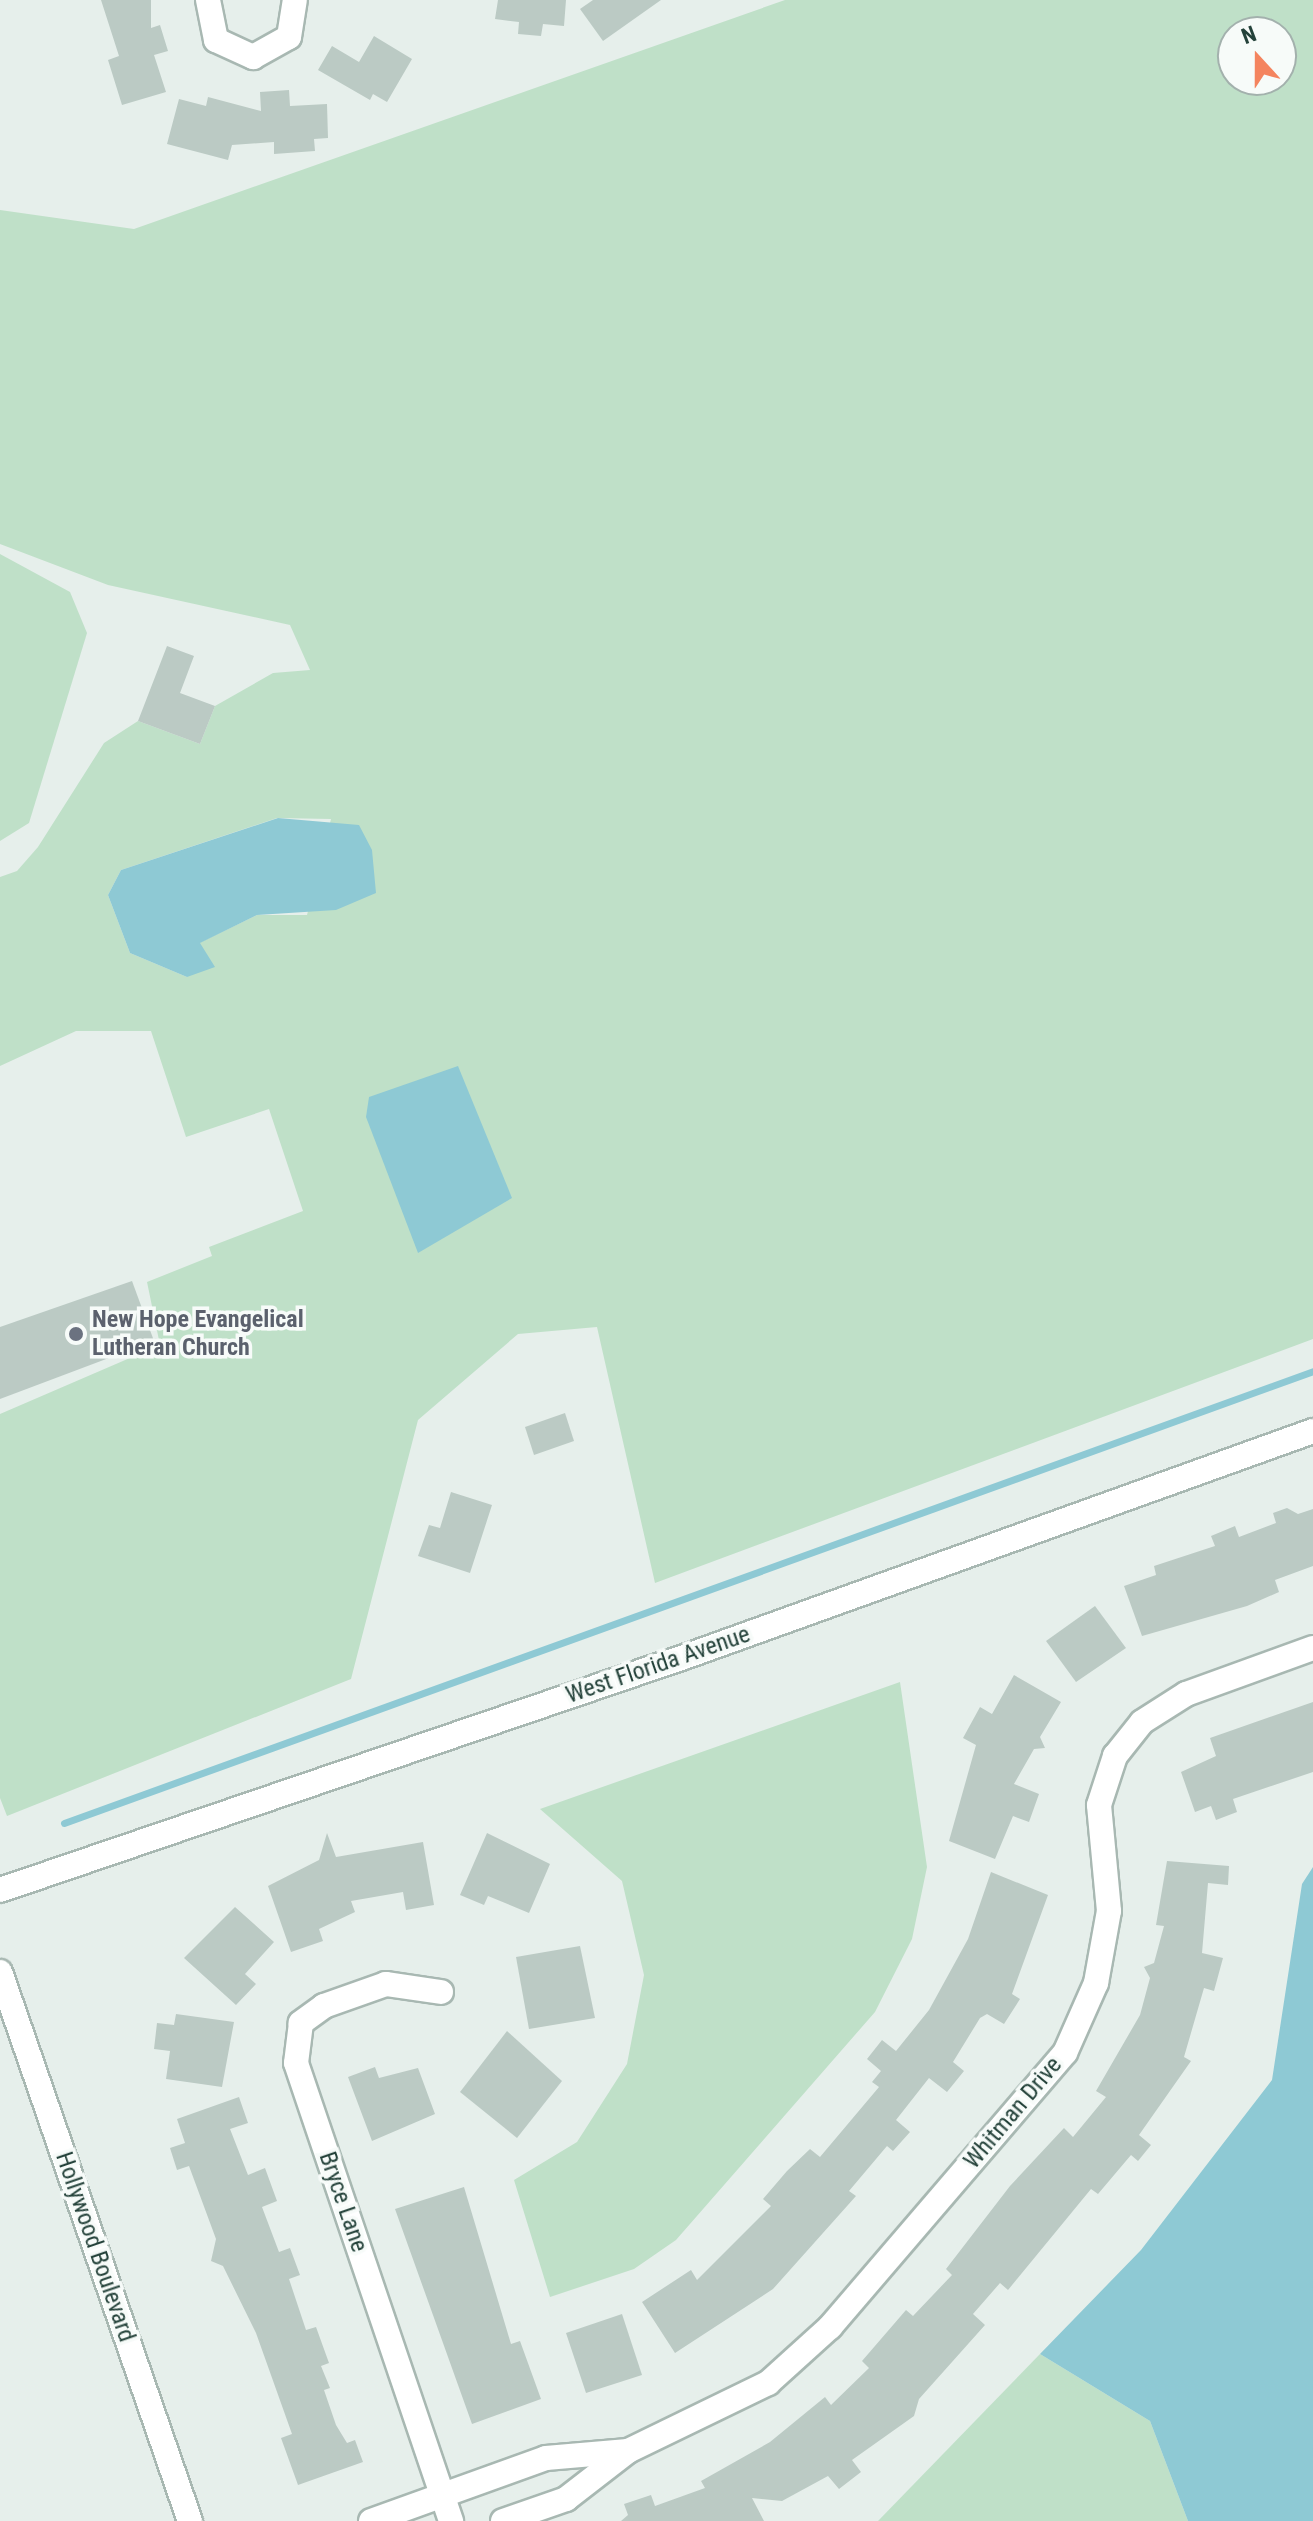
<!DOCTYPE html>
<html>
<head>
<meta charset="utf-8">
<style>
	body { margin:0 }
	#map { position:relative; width:1313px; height:2521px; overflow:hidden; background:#e6efeb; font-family:"Roboto Condensed",sans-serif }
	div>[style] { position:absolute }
	.green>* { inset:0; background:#bfe0c8 }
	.water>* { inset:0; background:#8ec9d4 }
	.stream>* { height:7px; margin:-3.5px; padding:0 3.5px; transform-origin:3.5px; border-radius:3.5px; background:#8ec9d4 }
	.building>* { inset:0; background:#bbcac4 }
	.roads { filter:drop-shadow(2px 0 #a8b8b2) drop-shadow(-2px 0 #a8b8b2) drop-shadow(0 2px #a8b8b2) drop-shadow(0 -2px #a8b8b2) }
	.minor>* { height:24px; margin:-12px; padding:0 12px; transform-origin:12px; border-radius:12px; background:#fff }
	.dots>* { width:22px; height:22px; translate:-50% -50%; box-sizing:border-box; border:4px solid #f7fbf9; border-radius:50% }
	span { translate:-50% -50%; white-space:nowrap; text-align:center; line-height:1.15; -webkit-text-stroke:7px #f7fbf9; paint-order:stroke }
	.worship-label { font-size:24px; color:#5b616d; font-weight:700 }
	.left { translate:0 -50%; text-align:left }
	.street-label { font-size:24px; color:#24423a }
	.north { position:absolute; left:1217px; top:16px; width:80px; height:80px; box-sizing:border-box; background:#f7fbf9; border:2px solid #a3b1ad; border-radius:50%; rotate:339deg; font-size:22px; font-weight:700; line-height:32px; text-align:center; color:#24423a }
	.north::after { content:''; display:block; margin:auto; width:28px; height:36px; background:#f4845f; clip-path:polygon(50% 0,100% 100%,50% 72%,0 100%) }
</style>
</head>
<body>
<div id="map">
	<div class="green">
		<i style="clip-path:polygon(evenodd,785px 0,1313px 0,1313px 1339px,655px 1583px,597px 1327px,518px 1334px,418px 1420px,351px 1679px,7px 1816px,0 1798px,0 1414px,160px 1345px,147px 1282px,212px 1256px,209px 1247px,303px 1211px,269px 1109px,186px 1137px,151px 1031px,76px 1031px,0 1066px,0 877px,17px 871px,38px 847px,104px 743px,138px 721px,200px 744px,215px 706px,273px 673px,310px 670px,290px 625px,108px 585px,0 544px,0 210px,134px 229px,785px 0,1233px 32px,1281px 32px,1281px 80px,1233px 80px,1233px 32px,785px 0,277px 818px,331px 819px,307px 915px,257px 915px,199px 943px,187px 977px,130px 953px,108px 895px,121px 870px,277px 818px)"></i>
		<i style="clip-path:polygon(0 554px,70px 592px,87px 633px,29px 823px,0 841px)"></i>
		<i style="clip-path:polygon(900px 1682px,927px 1867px,912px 1939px,875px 2012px,676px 2240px,634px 2269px,550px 2297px,514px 2180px,577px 2142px,627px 2064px,644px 1975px,622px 1881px,540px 1809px)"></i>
		<i style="clip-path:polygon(1040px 2354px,1150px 2421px,1188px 2521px,878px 2521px)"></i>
	</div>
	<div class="water">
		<i style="clip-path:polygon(278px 818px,359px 825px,372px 850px,376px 893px,336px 910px,257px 915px,200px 943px,215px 967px,187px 977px,130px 953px,108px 895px,121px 870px)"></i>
		<i style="clip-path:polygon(458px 1066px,512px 1198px,418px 1253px,366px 1117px,369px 1097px)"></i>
		<i style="clip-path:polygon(1313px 1867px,1313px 2521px,1188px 2521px,1150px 2421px,1040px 2354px,1141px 2250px,1272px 2080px,1302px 1884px)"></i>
	</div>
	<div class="stream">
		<i style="left:64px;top:1823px;width:1328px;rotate:-19.89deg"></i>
	</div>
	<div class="building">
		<i style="clip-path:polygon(101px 0,151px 0,151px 28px,160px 25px,168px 51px,154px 55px,166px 92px,122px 105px,108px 60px,119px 56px)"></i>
		<i style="clip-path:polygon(498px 0,566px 0,564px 26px,543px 24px,541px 36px,518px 34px,519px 22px,495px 19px)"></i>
		<i style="clip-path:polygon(593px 0,661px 0,603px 41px,580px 9px)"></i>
		<i style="clip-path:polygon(374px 36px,412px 59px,387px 102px,373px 94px,370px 100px,318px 70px,332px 46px,359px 62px)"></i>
		<i style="clip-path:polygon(289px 90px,290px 106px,327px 104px,328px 138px,314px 139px,315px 151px,274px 154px,274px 142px,232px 145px,228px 160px,167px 144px,179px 99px,206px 106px,208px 97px,261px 111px,260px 92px)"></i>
		<i style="clip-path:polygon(167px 646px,194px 656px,180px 693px,215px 706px,200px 744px,138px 721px)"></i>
		<i style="clip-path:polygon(132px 1281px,154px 1341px,0 1399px,0 1327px)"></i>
		<i style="clip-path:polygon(565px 1413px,574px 1441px,534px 1455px,525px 1427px)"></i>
		<i style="clip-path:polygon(451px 1492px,492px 1505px,470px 1573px,418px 1556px,429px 1525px,440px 1528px)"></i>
		<i style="clip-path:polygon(1287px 1508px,1298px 1514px,1313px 1509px,1313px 1566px,1275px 1580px,1279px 1592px,1247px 1606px,1142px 1636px,1124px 1586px,1156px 1575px,1154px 1566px,1215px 1546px,1211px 1536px,1235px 1526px,1239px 1537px,1276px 1523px,1273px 1513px)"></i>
		<i style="clip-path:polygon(1095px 1606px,1126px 1648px,1076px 1682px,1046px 1641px)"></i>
		<i style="clip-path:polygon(1014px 1675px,1061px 1702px,1040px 1737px,1045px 1748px,1034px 1749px,1014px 1784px,1039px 1794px,1029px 1822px,1013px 1816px,995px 1859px,949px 1841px,976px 1745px,963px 1738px,980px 1707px,992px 1714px)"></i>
		<i style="clip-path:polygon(1313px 1702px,1313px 1772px,1233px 1799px,1237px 1812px,1216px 1820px,1211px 1806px,1195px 1812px,1181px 1772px,1216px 1756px,1210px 1738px)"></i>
		<i style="clip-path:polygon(327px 1833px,336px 1857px,423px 1842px,434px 1905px,406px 1910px,403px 1892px,351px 1901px,355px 1912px,319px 1929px,323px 1941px,291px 1952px,268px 1886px,319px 1860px)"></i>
		<i style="clip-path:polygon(487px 1833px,550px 1864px,529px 1913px,488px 1896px,484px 1905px,460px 1895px)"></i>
		<i style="clip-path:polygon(1167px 1861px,1229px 1866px,1228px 1885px,1208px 1883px,1202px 1953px,1223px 1958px,1214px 1991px,1204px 1988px,1184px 2057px,1191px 2061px,1139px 2135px,1151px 2145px,1138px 2161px,1131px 2155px,1098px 2194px,1091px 2189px,1008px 2290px,1000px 2283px,973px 2314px,985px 2325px,919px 2399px,914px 2416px,852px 2460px,861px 2472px,839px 2489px,828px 2476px,782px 2501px,752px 2498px,764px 2521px,621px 2521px,628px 2515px,624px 2504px,651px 2495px,655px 2506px,705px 2488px,701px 2481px,770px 2442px,825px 2397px,831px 2405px,869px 2368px,862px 2361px,906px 2310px,913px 2316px,952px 2275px,946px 2269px,1010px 2186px,1064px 2128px,1073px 2137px,1106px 2097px,1096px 2091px,1140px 2015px,1150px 1978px,1144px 1967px,1154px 1963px,1164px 1926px,1156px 1925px)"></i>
		<i style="clip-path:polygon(991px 1872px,1048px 1895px,1012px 1994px,1020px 1999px,1004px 2024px,987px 2014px,980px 2018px,953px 2062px,964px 2071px,947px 2092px,929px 2078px,896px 2120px,910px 2132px,893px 2151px,887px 2146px,849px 2191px,856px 2196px,773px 2289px,675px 2353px,642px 2302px,691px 2270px,697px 2280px,771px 2206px,763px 2199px,787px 2171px,810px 2149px,820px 2157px,879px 2087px,872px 2082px,881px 2071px,867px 2059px,882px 2040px,896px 2051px,929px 2010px,968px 1939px)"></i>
		<i style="clip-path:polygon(235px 1907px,274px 1942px,245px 1974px,256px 1984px,236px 2005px,184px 1958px)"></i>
		<i style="clip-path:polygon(580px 1946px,595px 2018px,529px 2029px,516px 1957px)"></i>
		<i style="clip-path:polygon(176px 2014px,234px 2022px,222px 2087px,166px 2079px,170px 2051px,154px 2049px,157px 2023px,174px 2025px)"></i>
		<i style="clip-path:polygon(507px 2031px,562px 2081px,517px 2138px,460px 2092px)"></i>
		<i style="clip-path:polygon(375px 2067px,379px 2078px,418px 2068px,435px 2114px,372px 2141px,348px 2077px)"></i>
		<i style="clip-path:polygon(239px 2097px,248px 2123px,230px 2129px,248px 2175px,265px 2168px,277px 2201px,262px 2207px,279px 2252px,290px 2248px,300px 2275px,289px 2279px,306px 2330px,316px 2327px,329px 2363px,321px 2366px,330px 2388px,324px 2390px,336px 2425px,347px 2443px,355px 2440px,363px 2462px,298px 2485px,281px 2438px,292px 2434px,256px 2333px,223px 2266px,211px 2261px,216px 2239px,189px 2166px,177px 2170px,170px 2148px,185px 2143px,177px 2119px)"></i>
		<i style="clip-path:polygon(464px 2187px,511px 2344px,520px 2341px,541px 2399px,472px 2424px,395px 2209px)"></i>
		<i style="clip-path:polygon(622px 2314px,642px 2375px,586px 2393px,566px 2333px)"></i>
	</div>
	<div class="roads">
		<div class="minor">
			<i style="left:208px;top:0;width:41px;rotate:78.7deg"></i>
			<i style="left:216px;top:40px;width:41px;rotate:24.7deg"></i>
			<i style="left:253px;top:57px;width:41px;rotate:-29.1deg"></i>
			<i style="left:289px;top:37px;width:37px;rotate:-81deg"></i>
			<i style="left:0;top:1890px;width:726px;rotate:-18.81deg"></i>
			<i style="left:687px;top:1656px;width:665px;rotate:-19.77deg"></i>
			<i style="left:0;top:1972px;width:581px;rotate:70.91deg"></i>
			<i style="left:441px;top:1992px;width:56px;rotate:-171.7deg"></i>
			<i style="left:386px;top:1984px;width:66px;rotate:160.5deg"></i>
			<i style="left:324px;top:2006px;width:29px;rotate:144deg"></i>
			<i style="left:301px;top:2023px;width:40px;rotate:97.1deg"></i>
			<i style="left:296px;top:2063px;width:484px;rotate:71.3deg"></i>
			<i style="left:371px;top:2521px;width:186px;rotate:-19.8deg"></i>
			<i style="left:546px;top:2458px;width:82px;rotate:-4.9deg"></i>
			<i style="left:503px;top:2521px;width:67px;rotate:-19.2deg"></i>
			<i style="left:566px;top:2499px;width:78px;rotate:-37.7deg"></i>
			<i style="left:628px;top:2451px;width:156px;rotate:-25.9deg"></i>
			<i style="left:768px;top:2383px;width:84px;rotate:-42.1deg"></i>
			<i style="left:830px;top:2327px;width:361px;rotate:-49.4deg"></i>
			<i style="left:1065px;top:2053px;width:77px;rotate:-66.1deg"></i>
			<i style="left:1096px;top:1983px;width:73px;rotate:-79.8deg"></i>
			<i style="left:1109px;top:1911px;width:106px;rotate:-95.4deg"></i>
			<i style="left:1099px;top:1805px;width:52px;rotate:-71.9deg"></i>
			<i style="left:1115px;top:1756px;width:43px;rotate:-51.5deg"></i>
			<i style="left:1142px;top:1722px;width:52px;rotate:-32.5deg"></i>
			<i style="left:1186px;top:1694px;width:135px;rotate:-19.9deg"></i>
		</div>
	</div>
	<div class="dots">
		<i style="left:76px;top:1334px;background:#6b7280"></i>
	</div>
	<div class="worship-label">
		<span class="left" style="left:92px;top:1334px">New Hope Evangelical<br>Lutheran Church</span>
	</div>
	<div class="street-label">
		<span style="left:658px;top:1665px;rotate:-19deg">West Florida Avenue</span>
		<span style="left:1013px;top:2113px;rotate:-50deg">Whitman Drive</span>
		<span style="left:343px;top:2202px;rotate:71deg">Bryce Lane</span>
		<span style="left:95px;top:2247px;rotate:71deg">Hollywood Boulevard</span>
	</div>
	<div class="north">N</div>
</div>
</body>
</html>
